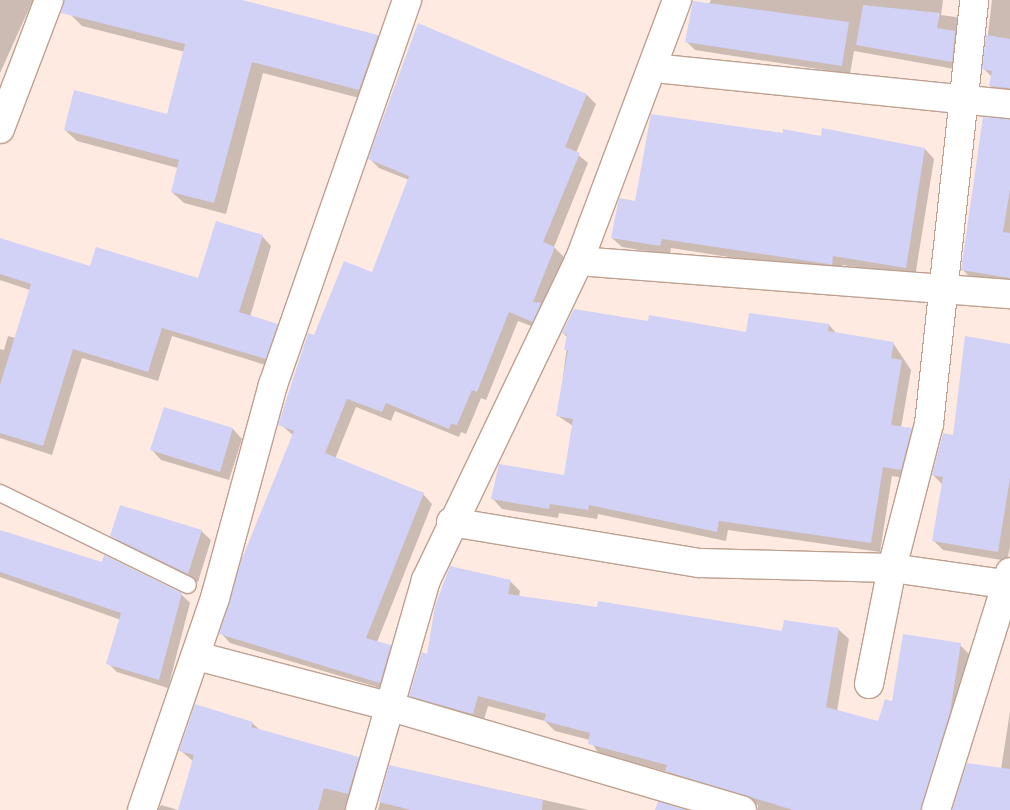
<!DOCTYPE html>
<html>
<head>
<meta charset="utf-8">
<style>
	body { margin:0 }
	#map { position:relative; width:1010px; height:810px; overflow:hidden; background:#feeae0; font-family:"Varela Round",sans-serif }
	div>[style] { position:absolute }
	.shadow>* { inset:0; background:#0003 }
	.building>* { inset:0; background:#d2d2f7 }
	.roads { filter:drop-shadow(1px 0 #bea090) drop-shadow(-1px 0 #bea090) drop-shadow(0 1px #bea090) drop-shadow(0 -1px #bea090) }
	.service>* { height:16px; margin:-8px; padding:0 8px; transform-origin:8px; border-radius:8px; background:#fff }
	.minor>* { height:28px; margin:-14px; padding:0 14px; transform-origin:14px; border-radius:14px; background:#fff }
	.tertiary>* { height:28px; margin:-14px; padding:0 14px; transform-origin:14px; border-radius:14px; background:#fff }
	span { translate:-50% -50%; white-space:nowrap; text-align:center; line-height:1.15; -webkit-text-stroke:4px #fcfcfc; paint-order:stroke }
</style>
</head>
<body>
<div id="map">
	<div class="shadow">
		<i style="clip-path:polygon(0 0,33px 0,0 73px)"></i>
		<i style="clip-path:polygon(74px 0,229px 0,378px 36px,389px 48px,371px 101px,263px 73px,226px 214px,184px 203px,172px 192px,178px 168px,77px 141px,65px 130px,168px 116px,185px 52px,82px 26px,70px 14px)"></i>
		<i style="clip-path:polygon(711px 0,943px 0,941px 15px,956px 17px,965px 26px,960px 70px,854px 51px,850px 74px,695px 50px,687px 42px)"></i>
		<i style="clip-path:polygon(992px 0,1010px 0,1010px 97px,999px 95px,990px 86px,992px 77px,984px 69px)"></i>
		<i style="clip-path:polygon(587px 95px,596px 104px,576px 153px,588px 163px,554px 247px,564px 257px,543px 307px,542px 330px,518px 321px,486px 400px,481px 398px,466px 434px,461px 432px,459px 437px,395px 411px,391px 421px,356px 407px,335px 459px,423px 494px,432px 504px,377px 642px,391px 646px,400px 655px,390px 691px,230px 643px,221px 633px,294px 436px,280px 424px,315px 337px,373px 274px,409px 180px,379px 168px,370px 159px)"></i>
		<i style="clip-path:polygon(1010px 119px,1010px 284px,971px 278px,962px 269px)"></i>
		<i style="clip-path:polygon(784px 135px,925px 149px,934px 159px,915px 277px,843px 265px,838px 274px,671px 248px,670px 255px,622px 247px,612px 238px,636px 203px)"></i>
		<i style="clip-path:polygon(262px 236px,271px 246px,250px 317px,277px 325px,287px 335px,275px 368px,172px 336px,158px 381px,82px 358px,52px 455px,0 438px,0 349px,4px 350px,8px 336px,15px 338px,30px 290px,0 280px,0 239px,91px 267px,199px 280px)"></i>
		<i style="clip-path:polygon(649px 323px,747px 333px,829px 325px,837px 334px,893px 343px,911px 370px,901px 428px,911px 429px,921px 439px,910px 479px,892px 476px,880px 552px,728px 530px,726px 541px,598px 514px,597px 519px,559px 513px,558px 518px,502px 509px,493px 499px,565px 477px,573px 426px,558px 416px,568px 338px,563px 333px)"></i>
		<i style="clip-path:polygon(1010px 345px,1010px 547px,1007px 561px,943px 550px,933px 540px,943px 485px,933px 475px)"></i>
		<i style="clip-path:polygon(164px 408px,233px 429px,242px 439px,229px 480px,161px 460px,152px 450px)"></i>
		<i style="clip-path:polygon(201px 531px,211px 540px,198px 582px,121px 545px,112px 535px)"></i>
		<i style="clip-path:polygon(0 532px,181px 594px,190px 603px,168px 688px,117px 672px,108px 663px,121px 620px,0 577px)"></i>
		<i style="clip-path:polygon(510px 581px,520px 591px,519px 597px,783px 633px,838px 629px,849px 639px,837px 711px,879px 722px,893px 703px,960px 645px,970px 655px,934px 810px,758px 810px,758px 805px,677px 781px,668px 772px,599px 754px,590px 740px,555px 731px,545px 721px,488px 706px,483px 723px,421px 706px,410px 696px,428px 655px)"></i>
		<i style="clip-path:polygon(1010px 712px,1010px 810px,953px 810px,1001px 769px)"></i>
		<i style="clip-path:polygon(252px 723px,261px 731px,358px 758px,369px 768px,357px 810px,206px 810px,193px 761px,180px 750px)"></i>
		<i style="clip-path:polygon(390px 766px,589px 810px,378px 810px)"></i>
		<i style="clip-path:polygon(161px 805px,178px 810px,158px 810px)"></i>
	</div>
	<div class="building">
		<i style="clip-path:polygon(64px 0,242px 0,378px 35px,359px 90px,252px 62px,214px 203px,171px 192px,179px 160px,64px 130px,74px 90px,167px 114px,185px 44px,61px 13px)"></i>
		<i style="clip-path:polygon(693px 1px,849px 22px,842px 66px,685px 42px)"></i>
		<i style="clip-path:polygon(863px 5px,940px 13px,937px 28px,955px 31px,952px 62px,856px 45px)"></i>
		<i style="clip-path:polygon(418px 23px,587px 94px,565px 147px,580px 153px,543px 242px,555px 247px,533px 302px,541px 303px,533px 322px,509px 312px,477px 392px,472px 390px,457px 425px,451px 424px,449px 429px,386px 403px,382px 412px,347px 399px,325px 453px,424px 493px,366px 638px,391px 645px,380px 683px,219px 634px,241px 561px,294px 431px,278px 425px,308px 333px,314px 335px,344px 261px,372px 272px,409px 176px,368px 159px)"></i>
		<i style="clip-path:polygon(986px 35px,1010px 39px,1010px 88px,989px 86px,992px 71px,982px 69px)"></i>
		<i style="clip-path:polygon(651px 114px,783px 133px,783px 129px,821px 136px,822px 128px,925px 148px,906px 268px,833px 256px,832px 265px,828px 264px,662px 239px,660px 246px,611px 238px,619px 198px,635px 201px)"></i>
		<i style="clip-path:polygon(983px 117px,1010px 119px,1010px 189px,1003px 232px,1010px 233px,1010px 278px,961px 270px)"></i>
		<i style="clip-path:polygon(216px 221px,263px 235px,239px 312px,278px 324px,266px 359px,162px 328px,148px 372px,73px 349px,43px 446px,0 433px,0 385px,31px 284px,0 274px,0 238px,90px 266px,96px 247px,198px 278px)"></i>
		<i style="clip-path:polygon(574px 309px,648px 321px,649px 315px,746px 332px,749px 313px,829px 324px,828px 331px,894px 342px,891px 358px,902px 360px,891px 425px,912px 428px,901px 470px,883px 467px,871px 543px,719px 521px,717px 532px,589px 505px,588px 510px,550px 504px,549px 509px,491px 499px,499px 464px,564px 475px,573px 419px,556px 416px,568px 350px,564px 350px,567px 335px,562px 333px)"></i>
		<i style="clip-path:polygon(965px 336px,1010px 344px,1010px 478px,998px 552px,932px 541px,943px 477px,932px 475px,943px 433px,953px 435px)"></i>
		<i style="clip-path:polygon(164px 407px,233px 428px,220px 472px,150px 450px)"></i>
		<i style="clip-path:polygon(120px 505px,202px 530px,188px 574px,110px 536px)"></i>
		<i style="clip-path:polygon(0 530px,102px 562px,104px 555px,182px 593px,159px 680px,106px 664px,121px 613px,0 572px)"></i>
		<i style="clip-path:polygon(450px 566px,511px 580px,508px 594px,597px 607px,598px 601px,782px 631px,784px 620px,839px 628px,826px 707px,878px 721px,885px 699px,892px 701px,903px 634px,961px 643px,950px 712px,921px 810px,793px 810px,665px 771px,667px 765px,588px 744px,590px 733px,544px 721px,546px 714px,478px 696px,473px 714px,409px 696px,422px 652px,427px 654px,435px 606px)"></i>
		<i style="clip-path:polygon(195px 704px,253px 722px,251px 727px,359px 757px,348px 794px,324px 788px,318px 810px,178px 810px,194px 755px,179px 751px)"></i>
		<i style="clip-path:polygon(967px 763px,1010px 769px,1010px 810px,952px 810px)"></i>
		<i style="clip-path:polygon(389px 765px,543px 800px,542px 810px,411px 810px,379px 802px)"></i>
		<i style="clip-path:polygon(658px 801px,687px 810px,655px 810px)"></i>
	</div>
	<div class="roads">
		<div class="service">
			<i style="left:0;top:493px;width:209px;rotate:26.1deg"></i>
		</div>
		<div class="minor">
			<i style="left:654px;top:68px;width:358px;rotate:5.8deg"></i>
			<i style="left:579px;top:261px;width:432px;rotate:4.4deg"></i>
			<i style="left:451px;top:522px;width:252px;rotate:9.4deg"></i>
			<i style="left:700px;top:563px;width:192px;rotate:1.5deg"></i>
			<i style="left:892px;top:568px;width:114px;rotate:8.1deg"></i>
			<i style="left:197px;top:656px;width:197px;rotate:14.7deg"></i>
			<i style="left:388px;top:706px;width:369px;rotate:16.4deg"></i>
			<i style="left:869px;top:684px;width:118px;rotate:-78.8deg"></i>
			<i style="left:892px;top:568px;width:149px;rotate:-75.6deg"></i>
			<i style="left:929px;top:424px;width:426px;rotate:-83.9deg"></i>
			<i style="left:142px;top:810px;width:224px;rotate:-71deg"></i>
			<i style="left:215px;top:598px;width:221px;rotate:-74.8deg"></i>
			<i style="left:273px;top:385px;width:408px;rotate:-70.8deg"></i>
			<i style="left:360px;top:810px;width:239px;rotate:-74deg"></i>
			<i style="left:426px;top:580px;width:354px;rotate:-64.4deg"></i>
			<i style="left:579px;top:261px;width:279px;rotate:-69.4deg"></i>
			<i style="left:936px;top:810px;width:249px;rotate:-72.7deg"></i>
		</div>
		<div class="tertiary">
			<i style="left:0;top:129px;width:138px;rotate:-69.2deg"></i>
		</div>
	</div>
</div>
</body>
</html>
